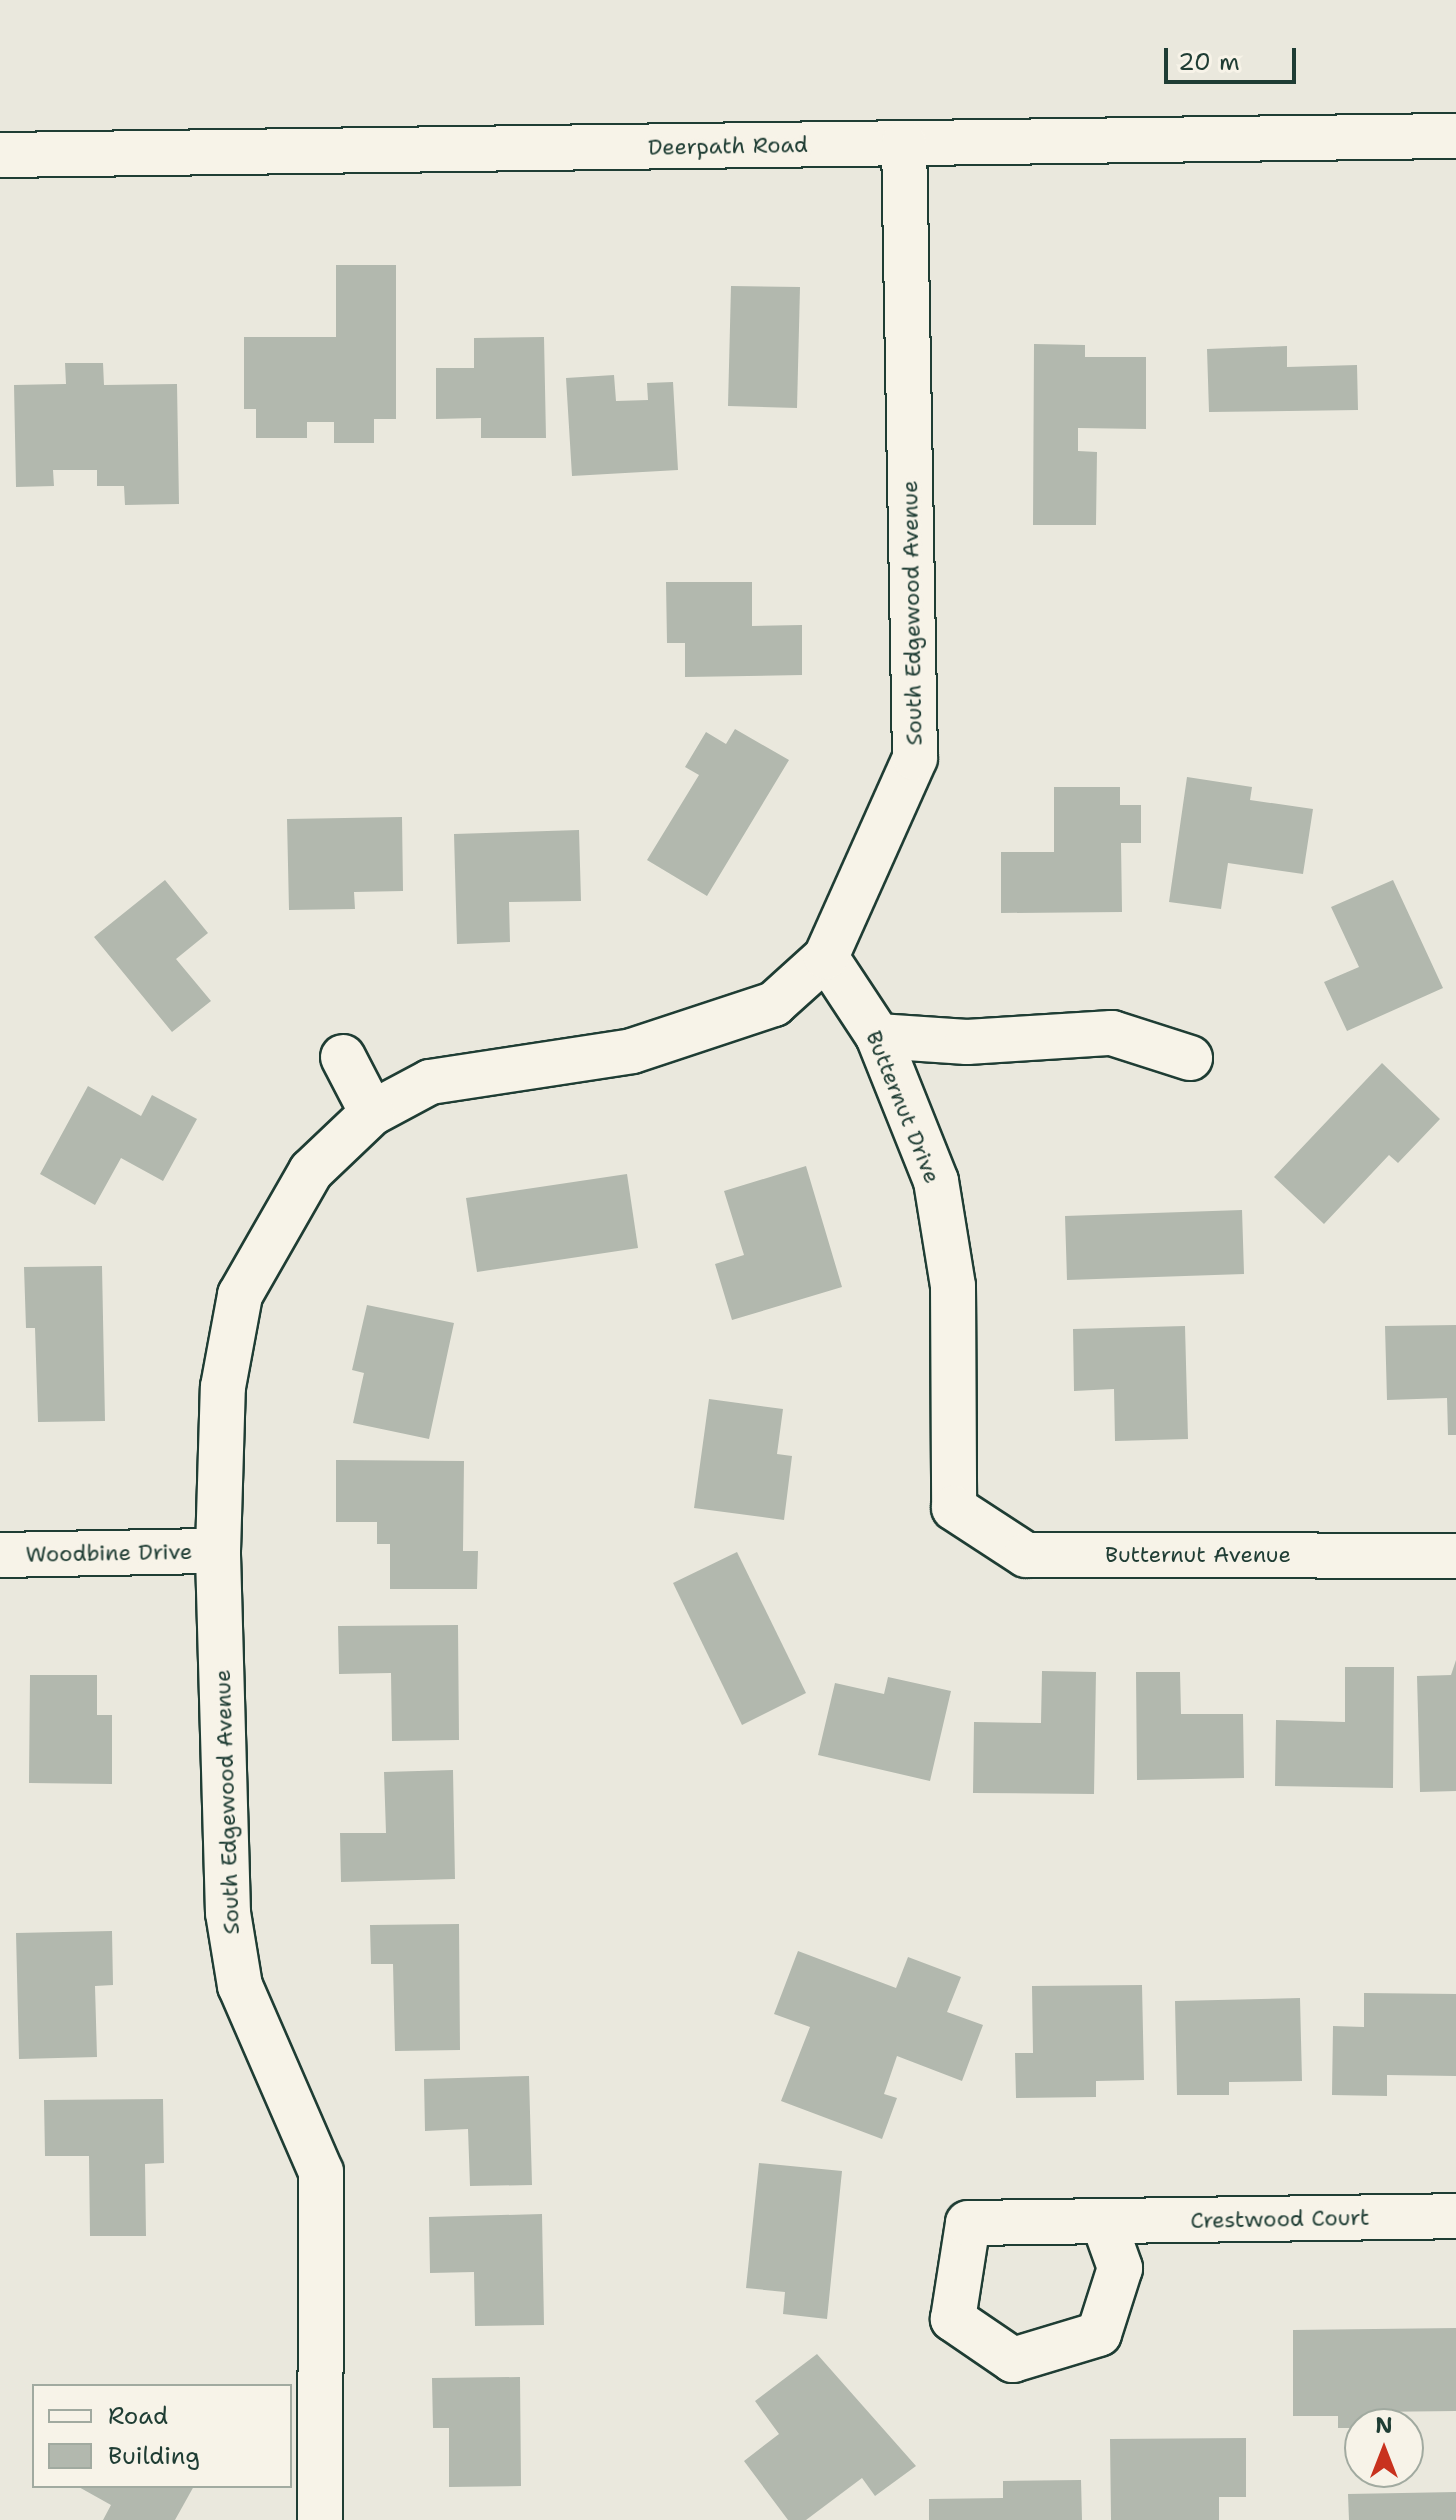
<!DOCTYPE html>
<html>
<head>
<meta charset="utf-8">
<style>
	body { margin:0 }
	#map { position:relative; width:1456px; height:2520px; overflow:hidden; background:#eae8dd; font-family:"Shantell Sans",sans-serif }
	div>[style] { position:absolute }
	.building>* { inset:0; background:#b2b8ae }
	.roads { filter:drop-shadow(2px 0 #1f3d34) drop-shadow(-2px 0 #1f3d34) drop-shadow(0 2px #1f3d34) drop-shadow(0 -2px #1f3d34) }
	.minor>* { height:44px; margin:-22px; padding:0 22px; transform-origin:22px; border-radius:22px; background:#f7f3e8 }
	span { translate:-50% -50%; white-space:nowrap; text-align:center; line-height:1.15; -webkit-text-stroke:7px #f7f3e8; paint-order:stroke }
	.street-label { font-size:22px; color:#1f3d34 }
	.legend { position:absolute; left:32px; top:2384px; width:260px; height:104px; box-sizing:border-box; background:#f7f3e8; border:2px solid #a1aaa0; margin:0; padding:10px 14px; list-style:none; font-size:24px; color:#1f3d34 }
	.legend li { display:flex; align-items:center; gap:16px; height:40px }
	.legend b { width:40px; border:2px solid #a1aaa0 }
	.north { position:absolute; left:1344px; top:2408px; width:80px; height:80px; box-sizing:border-box; background:#f7f3e8; border:2px solid #a1aaa0; border-radius:50%; rotate:0deg; font-size:22px; font-weight:700; line-height:32px; text-align:center; color:#1f3d34 }
	.north::after { content:''; display:block; margin:auto; width:28px; height:36px; background:#c8321e; clip-path:polygon(50% 0,100% 100%,50% 72%,0 100%) }
	.scale { position:absolute; left:1164px; top:48px; width:132px; height:36px; box-sizing:border-box; border:4px solid #1f3d34; border-top:0; padding-left:10px; font-size:24px; line-height:28px; white-space:nowrap; color:#1f3d34; -webkit-text-stroke:6px #f7f3e8; paint-order:stroke }
</style>
</head>
<body>
<div id="map">
	<div class="building">
		<i style="clip-path:polygon(336px 265px,396px 265px,396px 419px,374px 419px,374px 443px,334px 443px,334px 422px,307px 422px,307px 438px,256px 438px,256px 409px,244px 409px,244px 337px,336px 337px)"></i>
		<i style="clip-path:polygon(731px 286px,800px 287px,797px 408px,728px 406px)"></i>
		<i style="clip-path:polygon(544px 337px,546px 438px,481px 438px,481px 418px,436px 419px,436px 368px,474px 368px,474px 338px)"></i>
		<i style="clip-path:polygon(1034px 344px,1085px 345px,1085px 357px,1146px 357px,1146px 429px,1078px 428px,1078px 451px,1097px 452px,1096px 525px,1033px 525px)"></i>
		<i style="clip-path:polygon(1287px 346px,1287px 367px,1357px 365px,1358px 410px,1209px 412px,1207px 349px)"></i>
		<i style="clip-path:polygon(65px 363px,103px 363px,104px 385px,177px 384px,179px 504px,125px 505px,124px 486px,97px 486px,97px 470px,53px 470px,54px 486px,16px 487px,14px 385px,66px 384px)"></i>
		<i style="clip-path:polygon(614px 375px,616px 401px,648px 400px,647px 383px,673px 382px,678px 470px,572px 476px,566px 378px)"></i>
		<i style="clip-path:polygon(666px 582px,752px 582px,752px 626px,802px 625px,802px 675px,685px 677px,685px 643px,667px 643px)"></i>
		<i style="clip-path:polygon(735px 729px,789px 760px,707px 896px,647px 860px,699px 775px,685px 767px,706px 732px,726px 744px)"></i>
		<i style="clip-path:polygon(1187px 777px,1252px 787px,1250px 800px,1313px 809px,1303px 874px,1228px 863px,1221px 909px,1169px 902px)"></i>
		<i style="clip-path:polygon(1054px 787px,1120px 787px,1120px 805px,1141px 805px,1141px 843px,1121px 843px,1122px 912px,1001px 913px,1001px 852px,1054px 852px)"></i>
		<i style="clip-path:polygon(402px 817px,403px 891px,354px 892px,355px 909px,289px 910px,287px 819px)"></i>
		<i style="clip-path:polygon(579px 830px,581px 901px,509px 902px,510px 942px,457px 944px,454px 834px)"></i>
		<i style="clip-path:polygon(165px 880px,208px 933px,176px 959px,211px 1001px,172px 1032px,94px 937px)"></i>
		<i style="clip-path:polygon(1393px 880px,1443px 988px,1347px 1031px,1324px 982px,1359px 967px,1331px 907px)"></i>
		<i style="clip-path:polygon(1382px 1063px,1440px 1119px,1398px 1163px,1389px 1155px,1324px 1224px,1274px 1177px)"></i>
		<i style="clip-path:polygon(88px 1086px,141px 1116px,152px 1095px,197px 1119px,163px 1181px,121px 1158px,95px 1205px,40px 1174px)"></i>
		<i style="clip-path:polygon(806px 1166px,842px 1287px,732px 1320px,715px 1264px,744px 1255px,724px 1191px)"></i>
		<i style="clip-path:polygon(627px 1174px,638px 1248px,477px 1272px,466px 1198px)"></i>
		<i style="clip-path:polygon(1242px 1210px,1244px 1274px,1067px 1280px,1065px 1216px)"></i>
		<i style="clip-path:polygon(102px 1266px,105px 1421px,38px 1422px,35px 1328px,26px 1328px,24px 1267px)"></i>
		<i style="clip-path:polygon(367px 1305px,454px 1323px,429px 1439px,353px 1423px,364px 1373px,352px 1370px)"></i>
		<i style="clip-path:polygon(1456px 1325px,1456px 1435px,1448px 1435px,1447px 1398px,1387px 1400px,1385px 1326px)"></i>
		<i style="clip-path:polygon(1185px 1326px,1188px 1439px,1115px 1441px,1114px 1389px,1074px 1391px,1073px 1329px)"></i>
		<i style="clip-path:polygon(709px 1399px,783px 1409px,777px 1454px,792px 1456px,784px 1520px,694px 1508px)"></i>
		<i style="clip-path:polygon(336px 1460px,464px 1461px,463px 1551px,478px 1551px,477px 1589px,390px 1589px,390px 1544px,377px 1544px,377px 1522px,336px 1522px)"></i>
		<i style="clip-path:polygon(737px 1552px,806px 1693px,742px 1725px,673px 1583px)"></i>
		<i style="clip-path:polygon(458px 1625px,459px 1740px,392px 1741px,391px 1673px,339px 1674px,338px 1626px)"></i>
		<i style="clip-path:polygon(1456px 1660px,1456px 1791px,1420px 1792px,1417px 1676px,1451px 1675px)"></i>
		<i style="clip-path:polygon(1345px 1667px,1394px 1667px,1393px 1788px,1275px 1786px,1276px 1720px,1345px 1722px)"></i>
		<i style="clip-path:polygon(1042px 1671px,1096px 1672px,1094px 1794px,973px 1793px,974px 1722px,1041px 1723px)"></i>
		<i style="clip-path:polygon(1136px 1672px,1180px 1672px,1181px 1714px,1243px 1714px,1244px 1778px,1137px 1780px)"></i>
		<i style="clip-path:polygon(30px 1675px,97px 1675px,97px 1715px,112px 1715px,112px 1784px,29px 1783px)"></i>
		<i style="clip-path:polygon(888px 1677px,951px 1691px,930px 1781px,818px 1755px,835px 1683px,884px 1694px)"></i>
		<i style="clip-path:polygon(453px 1770px,455px 1879px,341px 1882px,340px 1833px,386px 1833px,384px 1772px)"></i>
		<i style="clip-path:polygon(459px 1924px,460px 2050px,395px 2051px,393px 1964px,371px 1964px,370px 1925px)"></i>
		<i style="clip-path:polygon(112px 1931px,113px 1985px,95px 1986px,97px 2057px,19px 2059px,16px 1933px)"></i>
		<i style="clip-path:polygon(798px 1951px,896px 1988px,908px 1957px,961px 1977px,947px 2012px,983px 2025px,962px 2081px,897px 2056px,884px 2094px,897px 2098px,882px 2139px,781px 2101px,810px 2027px,774px 2014px)"></i>
		<i style="clip-path:polygon(1142px 1985px,1144px 2080px,1096px 2081px,1096px 2097px,1016px 2098px,1015px 2053px,1033px 2053px,1032px 1986px)"></i>
		<i style="clip-path:polygon(1364px 1993px,1456px 1994px,1456px 2076px,1387px 2075px,1387px 2096px,1332px 2095px,1333px 2026px,1364px 2027px)"></i>
		<i style="clip-path:polygon(1300px 1998px,1302px 2081px,1229px 2082px,1229px 2095px,1177px 2095px,1175px 2001px)"></i>
		<i style="clip-path:polygon(529px 2076px,532px 2185px,470px 2186px,468px 2129px,425px 2131px,424px 2079px)"></i>
		<i style="clip-path:polygon(163px 2099px,164px 2163px,145px 2164px,146px 2236px,90px 2236px,89px 2156px,45px 2156px,44px 2100px)"></i>
		<i style="clip-path:polygon(759px 2163px,842px 2171px,827px 2319px,783px 2314px,785px 2292px,746px 2288px)"></i>
		<i style="clip-path:polygon(542px 2214px,544px 2325px,475px 2326px,474px 2272px,430px 2273px,429px 2217px)"></i>
		<i style="clip-path:polygon(1456px 2328px,1456px 2411px,1370px 2412px,1370px 2424px,1360px 2428px,1338px 2428px,1338px 2416px,1293px 2416px,1293px 2330px)"></i>
		<i style="clip-path:polygon(817px 2354px,916px 2466px,875px 2496px,862px 2478px,806px 2520px,788px 2520px,744px 2461px,779px 2434px,755px 2401px)"></i>
		<i style="clip-path:polygon(520px 2377px,521px 2486px,449px 2487px,449px 2428px,433px 2428px,432px 2378px)"></i>
		<i style="clip-path:polygon(1246px 2438px,1246px 2497px,1219px 2497px,1219px 2520px,1111px 2520px,1110px 2439px)"></i>
		<i style="clip-path:polygon(1081px 2480px,1082px 2520px,929px 2520px,929px 2499px,1003px 2498px,1003px 2481px)"></i>
		<i style="clip-path:polygon(77px 2486px,194px 2486px,175px 2520px,103px 2520px,111px 2505px)"></i>
		<i style="clip-path:polygon(1456px 2492px,1456px 2520px,1349px 2520px,1348px 2494px)"></i>
	</div>
	<div class="roads">
		<div class="minor">
			<i style="left:0;top:155px;width:1456px;rotate:-0.75deg"></i>
			<i style="left:826px;top:957px;width:95px;rotate:56.6deg"></i>
			<i style="left:878px;top:1036px;width:156px;rotate:68.2deg"></i>
			<i style="left:936px;top:1181px;width:106px;rotate:80.8deg"></i>
			<i style="left:953px;top:1286px;width:222px;rotate:89.7deg"></i>
			<i style="left:954px;top:1508px;width:86px;rotate:33.1deg"></i>
			<i style="left:1026px;top:1555px;width:430px;rotate:0.1deg"></i>
			<i style="left:878px;top:1036px;width:89px;rotate:3.9deg"></i>
			<i style="left:967px;top:1042px;width:145px;rotate:-3.6deg"></i>
			<i style="left:1112px;top:1033px;width:82px;rotate:17.8deg"></i>
			<i style="left:372px;top:1113px;width:66px;rotate:-28.1deg"></i>
			<i style="left:430px;top:1082px;width:204px;rotate:-8.7deg"></i>
			<i style="left:632px;top:1051px;width:150px;rotate:-18.3deg"></i>
			<i style="left:774px;top:1004px;width:70px;rotate:-42.1deg"></i>
			<i style="left:826px;top:957px;width:218px;rotate:-65.9deg"></i>
			<i style="left:915px;top:758px;width:615px;rotate:-91.02deg"></i>
			<i style="left:0;top:1555px;width:218px;rotate:-1.1deg"></i>
			<i style="left:1104px;top:2223px;width:48px;rotate:70.4deg"></i>
			<i style="left:1120px;top:2268px;width:69px;rotate:107.7deg"></i>
			<i style="left:1099px;top:2334px;width:90px;rotate:163.2deg"></i>
			<i style="left:1013px;top:2360px;width:73px;rotate:-145.7deg"></i>
			<i style="left:953px;top:2319px;width:97px;rotate:-81.1deg"></i>
			<i style="left:968px;top:2223px;width:488px;rotate:-0.8deg"></i>
			<i style="left:320px;top:2520px;width:348px;rotate:-89.8deg"></i>
			<i style="left:321px;top:2172px;width:203px;rotate:-113.5deg"></i>
			<i style="left:240px;top:1986px;width:74px;rotate:-99.3deg"></i>
			<i style="left:228px;top:1913px;width:362px;rotate:-91.6deg"></i>
			<i style="left:218px;top:1551px;width:164px;rotate:-88.3deg"></i>
			<i style="left:223px;top:1387px;width:94px;rotate:-79.5deg"></i>
			<i style="left:240px;top:1295px;width:143px;rotate:-60.2deg"></i>
			<i style="left:311px;top:1171px;width:84px;rotate:-43.6deg"></i>
			<i style="left:372px;top:1113px;width:63px;rotate:-117.4deg"></i>
		</div>
	</div>
	<div class="street-label">
		<span style="left:728px;top:146px;rotate:-1deg">Deerpath Road</span>
		<span style="left:912px;top:613px;rotate:-91deg">South Edgewood Avenue</span>
		<span style="left:903px;top:1107px;rotate:68deg">Butternut Drive</span>
		<span style="left:109px;top:1553px;rotate:-1deg">Woodbine Drive</span>
		<span style="left:1198px;top:1555px">Butternut Avenue</span>
		<span style="left:227px;top:1802px;rotate:-92deg">South Edgewood Avenue</span>
		<span style="left:1280px;top:2219px;rotate:-1deg">Crestwood Court</span>
	</div>
	<ul class="legend">
	<li><b style="height:10px;background:#f7f3e8"></b>Road</li>
	<li><b style="height:22px;background:#b2b8ae"></b>Building</li>
	</ul>
	<div class="north">N</div>
	<div class="scale">20 m</div>
</div>
</body>
</html>
